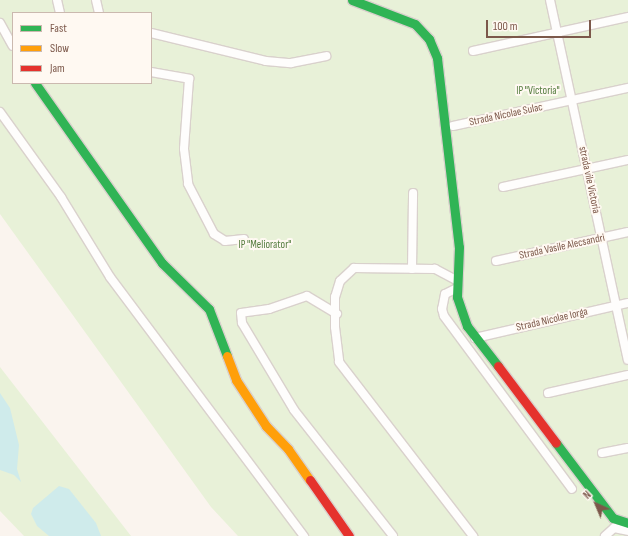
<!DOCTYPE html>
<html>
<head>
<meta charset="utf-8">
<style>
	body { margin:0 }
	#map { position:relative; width:628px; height:536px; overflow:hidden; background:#faf4ee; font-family:"Sofia Sans Condensed",sans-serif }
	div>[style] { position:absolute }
	.green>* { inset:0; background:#e8f1d8 }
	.water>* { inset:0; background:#cfebeb }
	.roads { filter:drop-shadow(1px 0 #d9d1cc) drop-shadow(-1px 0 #d9d1cc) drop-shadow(0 1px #d9d1cc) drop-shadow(0 -1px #d9d1cc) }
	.street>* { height:8px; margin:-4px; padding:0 4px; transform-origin:4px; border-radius:4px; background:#fefdfc }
	.fast>* { height:9px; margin:-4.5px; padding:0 4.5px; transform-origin:4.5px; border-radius:4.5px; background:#30b455 }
	.slow>* { height:9px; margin:-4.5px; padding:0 4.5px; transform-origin:4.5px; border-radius:4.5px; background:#ff9f0a }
	.jam>* { height:9px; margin:-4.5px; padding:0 4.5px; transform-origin:4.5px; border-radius:4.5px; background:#e5322d }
	span { translate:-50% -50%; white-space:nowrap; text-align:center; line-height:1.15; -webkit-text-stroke:4px #fff9f2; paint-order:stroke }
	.park-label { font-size:11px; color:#547c3e }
	.street-label { font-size:11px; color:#7c584a }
	.legend { position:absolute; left:12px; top:12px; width:140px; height:72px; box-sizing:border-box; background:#fff9f2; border:1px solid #cbb9af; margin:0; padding:5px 7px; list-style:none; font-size:12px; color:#7c584a }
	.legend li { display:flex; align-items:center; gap:8px; height:20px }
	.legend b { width:20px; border:1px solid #cbb9af }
	.north { position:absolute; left:576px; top:484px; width:40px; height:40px; -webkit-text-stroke:3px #fff9f2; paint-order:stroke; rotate:316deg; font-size:11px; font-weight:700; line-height:16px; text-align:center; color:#7c584a }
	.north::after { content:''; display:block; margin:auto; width:14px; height:18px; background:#7c584a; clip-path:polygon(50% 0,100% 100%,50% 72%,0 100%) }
	.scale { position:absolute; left:486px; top:20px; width:105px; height:18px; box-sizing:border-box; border:2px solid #7c584a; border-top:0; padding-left:5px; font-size:12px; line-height:14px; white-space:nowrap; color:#7c584a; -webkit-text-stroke:3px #fff9f2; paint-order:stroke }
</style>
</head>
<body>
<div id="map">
	<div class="green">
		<i style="clip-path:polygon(evenodd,0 0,628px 0,628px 536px,238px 536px,211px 507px,0 214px,0 0,13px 13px,151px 13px,151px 83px,13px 83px,13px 13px)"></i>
		<i style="clip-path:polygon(0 367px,100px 496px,131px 536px,24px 536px,0 511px)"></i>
	</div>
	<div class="water">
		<i style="clip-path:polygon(0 393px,10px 408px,19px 445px,17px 469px,21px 482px,14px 475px,0 470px)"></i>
		<i style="clip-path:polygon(59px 486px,69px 489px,96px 523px,101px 536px,49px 536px,37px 526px,31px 514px,33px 508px)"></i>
	</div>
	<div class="roads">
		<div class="street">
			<i style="left:57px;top:0;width:13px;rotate:77deg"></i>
			<i style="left:96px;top:0;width:13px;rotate:77deg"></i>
			<i style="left:550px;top:0;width:368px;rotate:77.8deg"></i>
			<i style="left:0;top:23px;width:26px;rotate:61deg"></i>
			<i style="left:151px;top:33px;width:118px;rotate:13.7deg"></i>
			<i style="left:266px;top:61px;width:25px;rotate:5deg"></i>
			<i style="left:291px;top:63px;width:36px;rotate:-11deg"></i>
			<i style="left:473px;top:51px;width:159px;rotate:-12.4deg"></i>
			<i style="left:151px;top:72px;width:39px;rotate:10deg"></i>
			<i style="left:189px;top:79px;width:70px;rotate:94.1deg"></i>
			<i style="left:184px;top:149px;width:35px;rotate:83deg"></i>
			<i style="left:188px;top:184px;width:56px;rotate:62.5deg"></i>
			<i style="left:214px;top:234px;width:13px;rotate:32deg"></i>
			<i style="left:225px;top:241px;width:19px;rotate:-6deg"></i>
			<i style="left:0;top:112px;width:105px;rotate:54.3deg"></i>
			<i style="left:61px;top:197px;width:94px;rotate:58.5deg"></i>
			<i style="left:110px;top:277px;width:324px;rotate:53.2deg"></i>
			<i style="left:453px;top:126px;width:179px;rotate:-12.3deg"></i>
			<i style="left:503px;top:187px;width:128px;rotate:-12.2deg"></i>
			<i style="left:496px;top:261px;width:135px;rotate:-12.4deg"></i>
			<i style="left:412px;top:269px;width:76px;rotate:-89.2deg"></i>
			<i style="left:456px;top:280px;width:24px;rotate:-152deg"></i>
			<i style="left:435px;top:269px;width:81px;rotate:-179.3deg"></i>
			<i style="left:354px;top:268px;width:19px;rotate:137deg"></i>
			<i style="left:340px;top:281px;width:17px;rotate:107deg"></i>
			<i style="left:335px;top:297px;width:30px;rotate:90deg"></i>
			<i style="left:335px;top:327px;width:35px;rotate:83deg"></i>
			<i style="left:339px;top:362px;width:220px;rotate:52.4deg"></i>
			<i style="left:457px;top:288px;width:13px;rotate:153deg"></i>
			<i style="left:445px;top:294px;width:15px;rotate:101deg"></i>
			<i style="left:442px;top:309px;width:7px;rotate:74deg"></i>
			<i style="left:444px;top:316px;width:215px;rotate:53.5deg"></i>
			<i style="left:337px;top:314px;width:35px;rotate:-149deg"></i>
			<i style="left:307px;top:296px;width:40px;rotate:161.1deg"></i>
			<i style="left:269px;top:309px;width:28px;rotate:172deg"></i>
			<i style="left:241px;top:313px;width:10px;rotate:84deg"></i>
			<i style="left:242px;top:323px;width:101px;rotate:59.1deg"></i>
			<i style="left:294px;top:410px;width:160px;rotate:51.8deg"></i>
			<i style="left:475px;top:338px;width:157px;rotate:-12.9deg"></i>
			<i style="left:548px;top:393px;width:82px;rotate:-12.7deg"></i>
			<i style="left:602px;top:453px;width:26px;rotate:-11deg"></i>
			<i style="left:605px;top:536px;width:12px;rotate:-42deg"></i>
			<i style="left:614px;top:528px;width:14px;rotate:12deg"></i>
		</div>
		<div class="fast">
			<i style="left:352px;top:0;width:67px;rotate:20.9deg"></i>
			<i style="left:415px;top:24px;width:21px;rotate:47deg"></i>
			<i style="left:429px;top:39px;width:21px;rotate:67deg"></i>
			<i style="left:437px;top:58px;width:190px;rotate:83.4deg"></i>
			<i style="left:459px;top:247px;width:50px;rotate:92.3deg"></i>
			<i style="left:457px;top:297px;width:31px;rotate:71deg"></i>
			<i style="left:467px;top:326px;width:51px;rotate:52.2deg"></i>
			<i style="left:35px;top:83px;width:220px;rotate:54.8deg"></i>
			<i style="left:162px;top:263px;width:66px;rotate:44.4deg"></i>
			<i style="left:209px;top:309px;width:50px;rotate:69deg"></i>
			<i style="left:556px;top:443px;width:94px;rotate:52.8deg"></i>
			<i style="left:613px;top:518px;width:16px;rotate:18deg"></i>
		</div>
		<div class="slow">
			<i style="left:227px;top:356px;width:26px;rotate:69deg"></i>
			<i style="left:236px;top:380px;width:55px;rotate:56.9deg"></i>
			<i style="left:266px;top:426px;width:32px;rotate:46deg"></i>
			<i style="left:288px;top:449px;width:38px;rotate:55deg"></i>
		</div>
		<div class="jam">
			<i style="left:498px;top:366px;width:96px;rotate:53deg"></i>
			<i style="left:310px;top:480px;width:68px;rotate:55.1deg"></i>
		</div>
	</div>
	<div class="park-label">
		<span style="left:538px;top:91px">IP "Victoria"</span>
		<span style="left:265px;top:245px">IP "Meliorator"</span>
	</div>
	<div class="street-label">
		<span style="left:506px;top:115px;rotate:-12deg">Strada Nicolae Sulac</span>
		<span style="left:589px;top:180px;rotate:78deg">strada vile Victoria</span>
		<span style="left:562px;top:247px;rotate:-12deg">Strada Vasile Alecsandri</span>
		<span style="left:552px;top:320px;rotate:-13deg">Strada Nicolae Iorga</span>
	</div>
	<ul class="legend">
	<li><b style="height:5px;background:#30b455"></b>Fast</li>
	<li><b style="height:5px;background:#ff9f0a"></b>Slow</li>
	<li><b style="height:5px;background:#e5322d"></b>Jam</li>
	</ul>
	<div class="north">N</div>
	<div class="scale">100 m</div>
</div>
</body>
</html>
